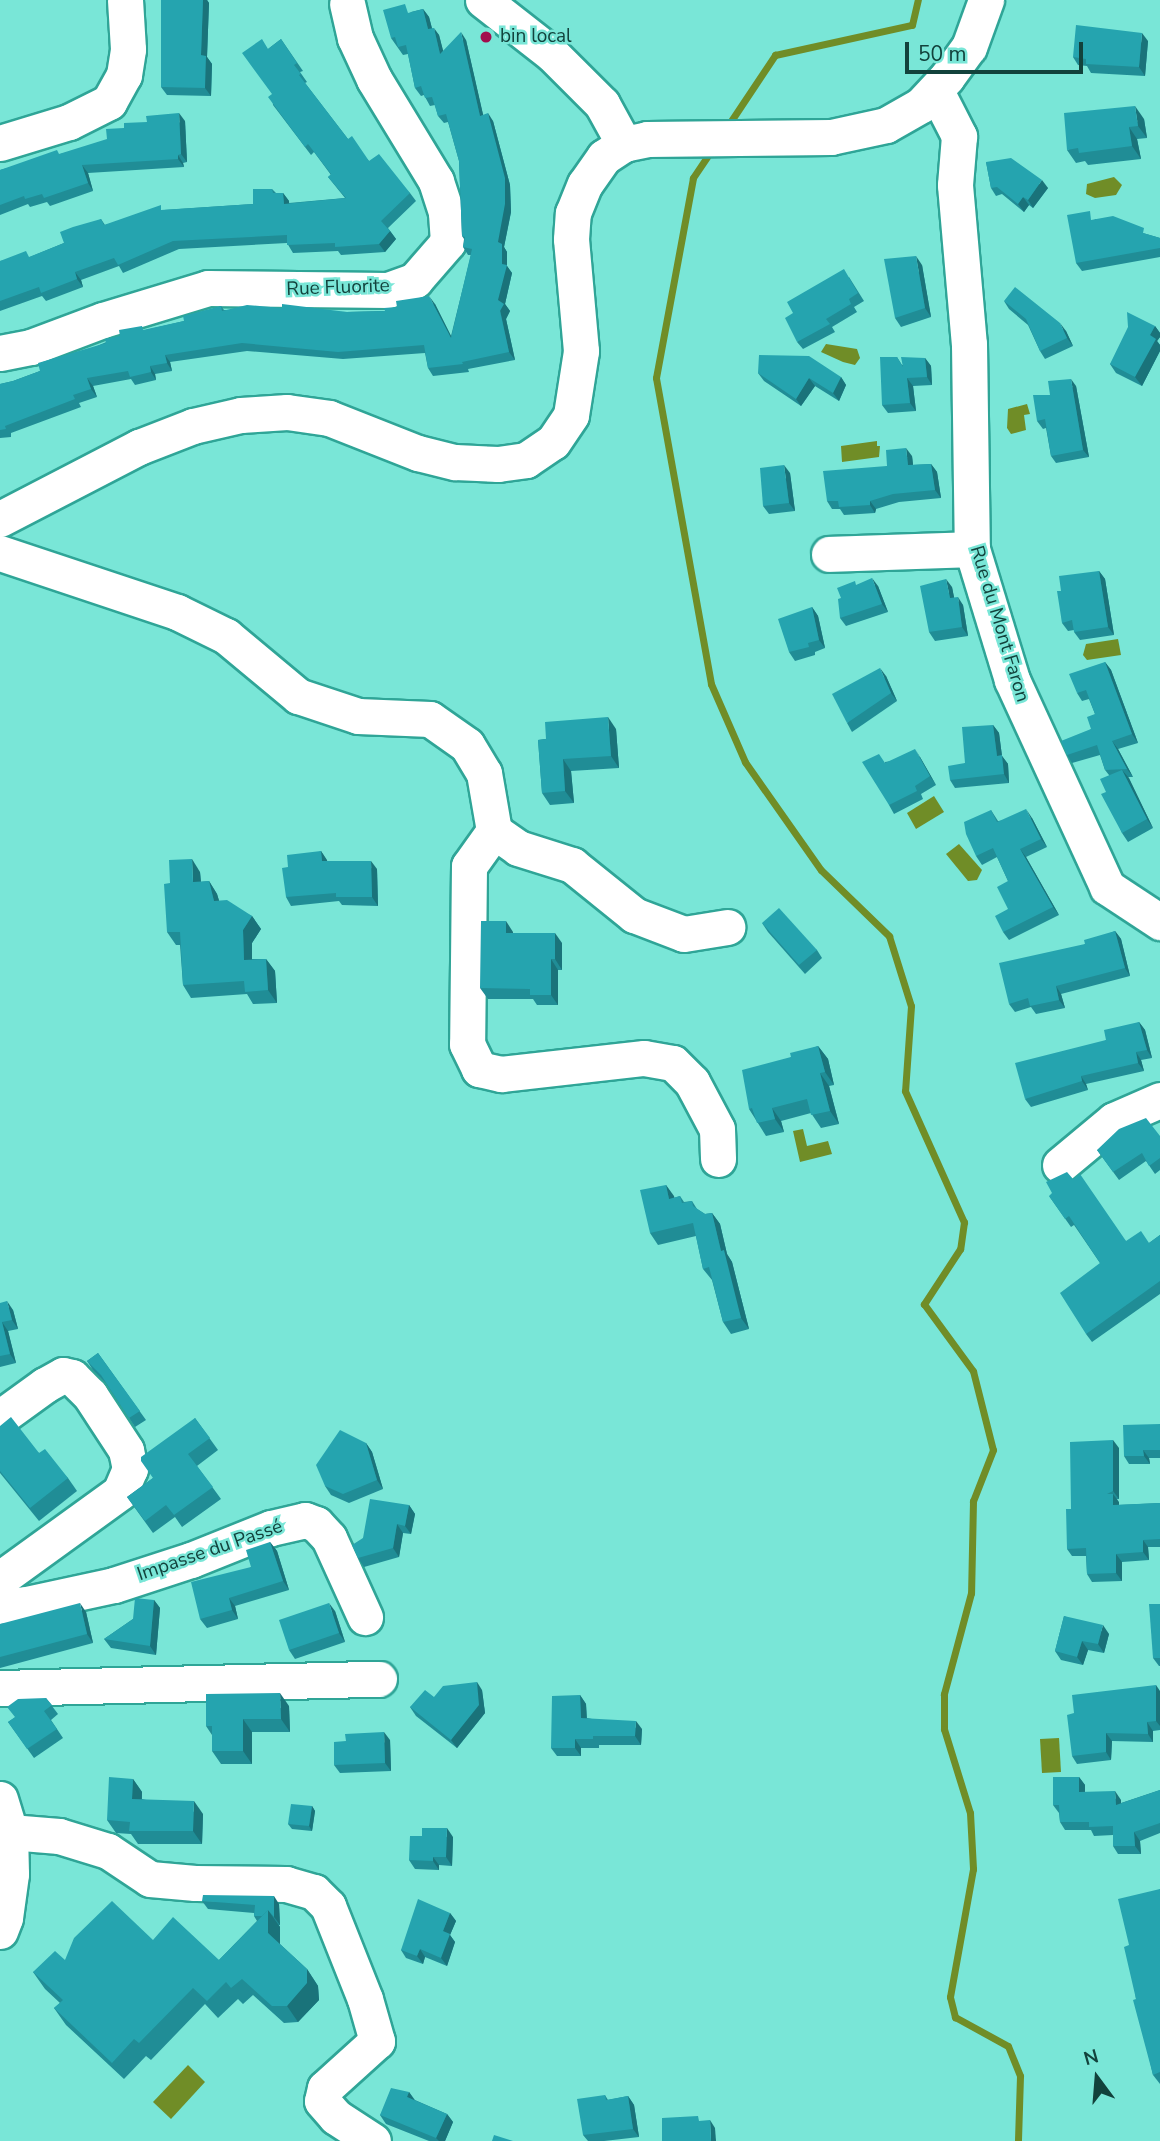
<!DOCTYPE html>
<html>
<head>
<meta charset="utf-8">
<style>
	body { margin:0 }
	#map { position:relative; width:1160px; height:2141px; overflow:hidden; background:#79e6d7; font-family:"Nunito Sans",sans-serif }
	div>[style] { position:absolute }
	.water>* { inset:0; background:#708d27 }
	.stream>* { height:7px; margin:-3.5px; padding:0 3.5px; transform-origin:3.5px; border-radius:3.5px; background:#708d27 }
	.roads { filter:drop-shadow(2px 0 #2fa597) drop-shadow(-2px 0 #2fa597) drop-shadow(0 2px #2fa597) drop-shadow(0 -2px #2fa597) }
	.minor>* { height:35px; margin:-17.5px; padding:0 17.5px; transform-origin:17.5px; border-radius:17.5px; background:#fff }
	.wall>* { inset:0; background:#208d96 }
	.shaded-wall>* { inset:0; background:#1a737a }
	.building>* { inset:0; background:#25a4af }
	.dots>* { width:19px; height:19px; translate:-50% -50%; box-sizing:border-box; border:4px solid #79e6d7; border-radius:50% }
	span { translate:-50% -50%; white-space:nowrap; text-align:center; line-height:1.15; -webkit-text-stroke:5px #79e6d7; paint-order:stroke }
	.poi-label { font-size:19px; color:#12423c }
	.left { translate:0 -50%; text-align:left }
	.street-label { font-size:19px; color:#12423c }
	.north { position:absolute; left:1062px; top:2043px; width:70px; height:70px; -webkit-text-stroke:5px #79e6d7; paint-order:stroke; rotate:344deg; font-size:19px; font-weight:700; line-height:28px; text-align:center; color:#12423c }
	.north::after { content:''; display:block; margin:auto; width:24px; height:32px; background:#12423c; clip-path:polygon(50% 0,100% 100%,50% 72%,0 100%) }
	.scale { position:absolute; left:905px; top:42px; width:178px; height:32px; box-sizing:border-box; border:4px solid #12423c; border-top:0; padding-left:9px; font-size:21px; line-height:24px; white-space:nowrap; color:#12423c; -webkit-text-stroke:5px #79e6d7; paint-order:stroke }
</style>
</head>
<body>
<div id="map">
	<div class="water">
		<i style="clip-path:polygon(1114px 177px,1122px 185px,1116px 195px,1095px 198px,1086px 194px,1087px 184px)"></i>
		<i style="clip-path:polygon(826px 344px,857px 349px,860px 358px,855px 365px,843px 362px,821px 352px)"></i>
		<i style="clip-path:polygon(1027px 404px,1030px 414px,1024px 415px,1026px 430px,1011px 434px,1007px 428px,1008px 409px)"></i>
		<i style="clip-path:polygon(877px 441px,877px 446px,880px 446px,879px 457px,842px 462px,841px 446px)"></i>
		<i style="clip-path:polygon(1118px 639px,1121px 655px,1087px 660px,1083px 655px,1086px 644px)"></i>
		<i style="clip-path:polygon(934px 796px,944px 812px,916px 829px,907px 813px)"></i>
		<i style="clip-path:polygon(959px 844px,982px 870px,977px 880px,968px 881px,946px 854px)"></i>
		<i style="clip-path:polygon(803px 1129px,807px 1146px,828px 1141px,832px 1154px,800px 1162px,793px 1131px)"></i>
		<i style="clip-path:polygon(1059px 1738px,1061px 1772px,1042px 1773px,1040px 1739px)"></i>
		<i style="clip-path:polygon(188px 2065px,205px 2082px,171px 2119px,153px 2102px)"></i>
	</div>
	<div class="stream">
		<i style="left:727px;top:127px;width:87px;rotate:-56.3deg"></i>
		<i style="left:775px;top:55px;width:140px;rotate:-12.4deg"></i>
		<i style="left:912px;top:25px;width:26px;rotate:-77deg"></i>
		<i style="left:713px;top:148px;width:36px;rotate:124deg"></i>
		<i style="left:693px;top:178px;width:203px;rotate:100.5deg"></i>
		<i style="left:656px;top:378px;width:311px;rotate:79.8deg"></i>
		<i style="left:711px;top:684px;width:85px;rotate:66.4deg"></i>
		<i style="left:745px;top:762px;width:132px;rotate:54.9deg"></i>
		<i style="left:821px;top:870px;width:95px;rotate:44.1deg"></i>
		<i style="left:889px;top:936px;width:73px;rotate:72.6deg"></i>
		<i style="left:911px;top:1006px;width:85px;rotate:94deg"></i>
		<i style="left:905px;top:1091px;width:144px;rotate:65.8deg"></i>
		<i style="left:964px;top:1222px;width:27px;rotate:98deg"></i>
		<i style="left:960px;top:1249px;width:66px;rotate:123.2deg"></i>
		<i style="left:924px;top:1304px;width:83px;rotate:53.8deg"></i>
		<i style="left:973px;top:1371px;width:81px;rotate:75.8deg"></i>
		<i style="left:993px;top:1450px;width:55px;rotate:111.4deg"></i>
		<i style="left:973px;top:1501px;width:92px;rotate:91.2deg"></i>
		<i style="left:971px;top:1593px;width:105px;rotate:105deg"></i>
		<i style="left:944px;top:1694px;width:35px;rotate:90deg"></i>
		<i style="left:944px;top:1729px;width:88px;rotate:72.8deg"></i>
		<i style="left:970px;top:1813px;width:56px;rotate:86.9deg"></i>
		<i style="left:973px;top:1869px;width:130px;rotate:100.2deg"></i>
		<i style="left:950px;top:1997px;width:21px;rotate:76deg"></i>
		<i style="left:955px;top:2017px;width:60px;rotate:28.7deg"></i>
		<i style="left:1008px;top:2046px;width:32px;rotate:68deg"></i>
		<i style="left:1020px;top:2076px;width:65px;rotate:91.8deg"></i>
	</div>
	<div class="roads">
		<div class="minor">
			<i style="left:483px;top:0;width:88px;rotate:38deg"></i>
			<i style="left:552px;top:54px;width:71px;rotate:45deg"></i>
			<i style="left:602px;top:104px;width:46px;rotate:61.2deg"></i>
			<i style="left:936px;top:91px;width:51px;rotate:62.9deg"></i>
			<i style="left:959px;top:136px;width:49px;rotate:94.7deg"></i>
			<i style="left:955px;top:185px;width:160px;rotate:85deg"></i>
			<i style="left:969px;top:344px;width:205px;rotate:89.2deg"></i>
			<i style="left:972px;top:549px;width:137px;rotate:73deg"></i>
			<i style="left:1012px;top:680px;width:228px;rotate:65.3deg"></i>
			<i style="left:1107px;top:887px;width:64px;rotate:33.4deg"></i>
			<i style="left:0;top:143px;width:72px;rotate:-16.9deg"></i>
			<i style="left:69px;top:122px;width:45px;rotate:-26.6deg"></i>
			<i style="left:109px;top:102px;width:31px;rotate:-61deg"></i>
			<i style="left:124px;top:75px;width:26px;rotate:-81deg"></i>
			<i style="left:128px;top:49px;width:49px;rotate:-93.5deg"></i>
			<i style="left:0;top:353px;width:32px;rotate:-11deg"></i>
			<i style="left:31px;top:347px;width:77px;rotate:-20.6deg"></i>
			<i style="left:103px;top:320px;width:110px;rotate:-16.9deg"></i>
			<i style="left:208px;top:288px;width:180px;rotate:0.6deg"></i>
			<i style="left:388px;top:290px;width:29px;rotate:-20deg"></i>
			<i style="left:415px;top:280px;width:50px;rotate:-49deg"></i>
			<i style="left:448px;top:242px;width:30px;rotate:-94deg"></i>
			<i style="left:446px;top:212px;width:33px;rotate:-108deg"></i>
			<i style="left:436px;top:181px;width:119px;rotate:-121.3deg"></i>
			<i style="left:374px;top:79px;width:45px;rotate:-114.9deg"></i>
			<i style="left:355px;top:38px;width:35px;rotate:-103deg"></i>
			<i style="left:0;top:519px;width:157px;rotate:-27.4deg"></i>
			<i style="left:139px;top:447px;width:58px;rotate:-21.3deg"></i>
			<i style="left:193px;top:426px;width:49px;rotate:-12.9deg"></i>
			<i style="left:241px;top:415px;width:46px;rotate:-3.7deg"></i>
			<i style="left:287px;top:412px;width:42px;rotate:8.1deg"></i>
			<i style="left:329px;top:418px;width:96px;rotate:21.5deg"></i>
			<i style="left:418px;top:453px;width:38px;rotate:14deg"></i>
			<i style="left:455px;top:462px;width:43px;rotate:2.7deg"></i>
			<i style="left:498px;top:464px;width:28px;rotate:-8deg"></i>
			<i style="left:526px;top:460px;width:32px;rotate:-34deg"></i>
			<i style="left:553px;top:442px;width:32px;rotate:-56deg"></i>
			<i style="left:571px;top:415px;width:65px;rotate:-81.1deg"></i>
			<i style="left:581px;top:351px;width:112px;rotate:-95.1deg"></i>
			<i style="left:571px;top:239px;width:26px;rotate:-86deg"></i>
			<i style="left:573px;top:213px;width:31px;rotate:-68deg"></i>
			<i style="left:585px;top:184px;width:33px;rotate:-55deg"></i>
			<i style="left:604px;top:157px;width:24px;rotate:-33deg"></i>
			<i style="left:624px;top:144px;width:24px;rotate:-12deg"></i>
			<i style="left:647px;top:139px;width:184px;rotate:-0.6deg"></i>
			<i style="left:831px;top:137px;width:56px;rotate:-12.3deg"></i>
			<i style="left:886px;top:125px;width:40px;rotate:-29.7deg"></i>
			<i style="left:921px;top:105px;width:38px;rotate:-47deg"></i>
			<i style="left:947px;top:77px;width:37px;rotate:-54deg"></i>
			<i style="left:969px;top:47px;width:50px;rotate:-70.1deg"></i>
			<i style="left:0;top:553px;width:187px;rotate:18.4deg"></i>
			<i style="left:177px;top:612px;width:55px;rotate:26.1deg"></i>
			<i style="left:226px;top:636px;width:94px;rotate:39.8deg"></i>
			<i style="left:298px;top:696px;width:63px;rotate:18.4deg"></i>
			<i style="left:358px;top:716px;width:72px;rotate:2.4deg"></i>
			<i style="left:430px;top:719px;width:45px;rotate:35.1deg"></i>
			<i style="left:467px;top:745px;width:33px;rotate:59deg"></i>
			<i style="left:484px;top:773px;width:59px;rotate:80.2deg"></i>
			<i style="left:494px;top:831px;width:43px;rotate:125.5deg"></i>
			<i style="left:469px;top:866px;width:178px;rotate:90.6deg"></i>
			<i style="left:467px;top:1044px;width:28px;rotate:64deg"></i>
			<i style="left:479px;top:1069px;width:23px;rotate:13deg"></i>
			<i style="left:501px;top:1074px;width:144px;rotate:-6.4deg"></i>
			<i style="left:644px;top:1058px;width:29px;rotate:10deg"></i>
			<i style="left:673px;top:1063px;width:27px;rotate:45deg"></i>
			<i style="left:692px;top:1082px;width:53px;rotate:62deg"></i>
			<i style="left:717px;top:1129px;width:30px;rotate:88deg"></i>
			<i style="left:829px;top:554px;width:143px;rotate:-2deg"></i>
			<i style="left:494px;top:831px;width:29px;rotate:35deg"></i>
			<i style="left:518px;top:848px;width:57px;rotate:17.5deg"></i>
			<i style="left:572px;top:865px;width:80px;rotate:38.9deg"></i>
			<i style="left:634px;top:915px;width:53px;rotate:20.8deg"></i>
			<i style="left:684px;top:934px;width:44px;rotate:-9.2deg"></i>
			<i style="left:1060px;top:1165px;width:70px;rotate:-39.8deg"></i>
			<i style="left:1114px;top:1120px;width:50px;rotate:-23.5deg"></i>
			<i style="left:0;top:1579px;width:148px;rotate:-35.9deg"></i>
			<i style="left:120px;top:1492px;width:25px;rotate:-67deg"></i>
			<i style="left:130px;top:1469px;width:19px;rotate:-102deg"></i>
			<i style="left:126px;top:1450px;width:66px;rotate:-123.2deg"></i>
			<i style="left:90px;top:1395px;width:25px;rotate:-135deg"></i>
			<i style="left:72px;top:1377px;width:9px;rotate:-167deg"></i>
			<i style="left:63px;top:1375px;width:21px;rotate:151deg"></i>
			<i style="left:45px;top:1385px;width:49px;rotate:144.1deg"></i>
			<i style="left:0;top:1606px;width:26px;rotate:-4deg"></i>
			<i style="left:26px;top:1604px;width:90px;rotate:-12.2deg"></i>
			<i style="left:114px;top:1585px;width:81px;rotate:-18deg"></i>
			<i style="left:191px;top:1560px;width:86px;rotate:-21.8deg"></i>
			<i style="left:271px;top:1528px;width:35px;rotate:-13deg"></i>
			<i style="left:305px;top:1520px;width:12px;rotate:20deg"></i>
			<i style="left:316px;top:1524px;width:19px;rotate:47deg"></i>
			<i style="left:329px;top:1538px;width:87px;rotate:65.5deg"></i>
			<i style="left:0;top:1688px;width:379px;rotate:-1.4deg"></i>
			<i style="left:0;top:1799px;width:34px;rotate:73deg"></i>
			<i style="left:10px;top:1832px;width:42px;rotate:88.6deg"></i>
			<i style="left:11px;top:1874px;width:44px;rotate:97.8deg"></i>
			<i style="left:5px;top:1918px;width:14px;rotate:111deg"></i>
			<i style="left:10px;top:1832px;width:49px;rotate:4.7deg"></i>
			<i style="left:59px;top:1836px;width:51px;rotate:17deg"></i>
			<i style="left:108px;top:1851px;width:50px;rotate:33.7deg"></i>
			<i style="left:150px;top:1879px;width:45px;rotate:5.1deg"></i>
			<i style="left:195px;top:1883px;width:91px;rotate:0.6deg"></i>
			<i style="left:286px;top:1884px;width:29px;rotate:16deg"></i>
			<i style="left:314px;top:1892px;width:20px;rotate:45deg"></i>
			<i style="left:328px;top:1906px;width:100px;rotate:68.3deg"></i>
			<i style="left:365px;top:1999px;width:44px;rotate:74.1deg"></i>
			<i style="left:377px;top:2041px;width:70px;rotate:137.9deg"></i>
			<i style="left:325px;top:2088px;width:13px;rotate:103deg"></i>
			<i style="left:322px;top:2101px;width:21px;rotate:49deg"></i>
			<i style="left:336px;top:2117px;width:44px;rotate:33deg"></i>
		</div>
	</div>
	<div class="wall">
		<i style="clip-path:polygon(161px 0,207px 0,209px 3px,207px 57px,212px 64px,211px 96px,167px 95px,161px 87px)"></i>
		<i style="clip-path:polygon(423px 9px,429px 17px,432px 28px,439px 35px,443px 51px,466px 40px,483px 115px,493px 121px,510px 185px,511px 212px,504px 247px,507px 252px,507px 266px,512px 273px,505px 304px,510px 311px,506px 319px,515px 360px,468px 369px,469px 372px,433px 376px,428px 368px,425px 353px,343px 359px,247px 351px,170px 362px,172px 371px,155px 374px,156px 380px,135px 385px,131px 379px,93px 386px,97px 397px,79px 403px,81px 407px,11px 433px,11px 437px,0 438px,0 384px,13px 381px,40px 371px,120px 336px,184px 321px,221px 306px,224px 310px,347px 312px,385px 311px,435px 304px,451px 336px,471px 255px,468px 255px,463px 247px,464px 239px,462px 236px,459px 161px,448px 122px,444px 123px,438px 116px,435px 105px,430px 106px,424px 95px,421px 96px,415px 88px,408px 54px,403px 55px,391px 38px,411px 12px)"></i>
		<i style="clip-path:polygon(281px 39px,303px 71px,300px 72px,307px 82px,305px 83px,348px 139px,369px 161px,410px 193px,416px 201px,388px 228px,396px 239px,385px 252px,341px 255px,338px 251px,293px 253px,287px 243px,179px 249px,123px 273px,119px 266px,81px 280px,83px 287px,46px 301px,42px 296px,0 311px,0 261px,30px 257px,64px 243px,101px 219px,105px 225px,164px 210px,253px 204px,272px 189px,276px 193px,283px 193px,289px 201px,289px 203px,345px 198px,328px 177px,331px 175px,314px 152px,311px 155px,273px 105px,268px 49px)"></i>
		<i style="clip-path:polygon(1148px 41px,1145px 76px,1091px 73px,1087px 66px,1078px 65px,1073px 57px)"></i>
		<i style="clip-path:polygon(1144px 119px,1147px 138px,1137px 139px,1141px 159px,1088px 165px,1085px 161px,1076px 163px,1067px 150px)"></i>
		<i style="clip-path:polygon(185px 121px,187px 162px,183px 163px,184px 167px,88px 173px,93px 191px,50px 206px,47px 202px,30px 207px,28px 204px,0 215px,0 170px)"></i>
		<i style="clip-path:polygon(986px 162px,1048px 188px,1033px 208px,1029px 205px,1024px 212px,1002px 194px,996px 196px,991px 188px)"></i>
		<i style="clip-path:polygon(1095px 219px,1160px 238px,1160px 257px,1082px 271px,1076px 263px)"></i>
		<i style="clip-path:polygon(922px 265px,931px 317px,901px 327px,895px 318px)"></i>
		<i style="clip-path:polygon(849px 277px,864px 301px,854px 307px,857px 312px,832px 327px,835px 332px,803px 349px,797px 342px)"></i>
		<i style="clip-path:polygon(1004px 301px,1066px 331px,1073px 346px,1045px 359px,1040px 351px,1028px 325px,1009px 309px)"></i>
		<i style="clip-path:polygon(1155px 326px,1160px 333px,1160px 337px,1157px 341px,1160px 345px,1160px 351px,1142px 386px,1116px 373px,1110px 364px)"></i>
		<i style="clip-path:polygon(897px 357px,902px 365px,925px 358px,931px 366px,932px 385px,913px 386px,916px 411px,888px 413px,882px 405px)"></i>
		<i style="clip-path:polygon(758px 373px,841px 377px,846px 385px,839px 401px,815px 386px,801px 406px,764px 381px)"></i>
		<i style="clip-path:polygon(1076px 386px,1089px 457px,1056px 463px,1051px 456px,1046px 428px,1043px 429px,1037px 421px,1050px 395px)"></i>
		<i style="clip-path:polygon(912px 456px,913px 465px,931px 464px,937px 472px,941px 498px,899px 502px,876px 509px,875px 513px,844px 515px,840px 509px,832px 509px,827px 501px,887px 466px)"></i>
		<i style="clip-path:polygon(790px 473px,795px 511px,769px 514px,763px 506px)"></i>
		<i style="clip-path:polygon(1099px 571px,1105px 579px,1114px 635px,1080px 640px,1074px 632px,1074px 630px,1068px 631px,1062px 623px,1061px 591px)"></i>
		<i style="clip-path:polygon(858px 585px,878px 586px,888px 612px,846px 626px,840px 618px,841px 598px)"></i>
		<i style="clip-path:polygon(952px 587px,954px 598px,963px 605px,968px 636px,935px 641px,929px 632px)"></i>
		<i style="clip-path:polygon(812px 607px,818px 616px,825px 648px,815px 652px,815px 655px,795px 661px,789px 652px)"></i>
		<i style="clip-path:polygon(1105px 662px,1111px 670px,1138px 743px,1118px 749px,1133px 777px,1128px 777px,1153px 828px,1128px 842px,1122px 833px,1106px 792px,1109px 775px,1105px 770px,1100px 755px,1072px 763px,1067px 755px,1091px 729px,1095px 714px,1089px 699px,1082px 701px,1077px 693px)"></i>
		<i style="clip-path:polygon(886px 676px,897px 701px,852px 732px,847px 723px)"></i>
		<i style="clip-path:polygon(993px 725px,999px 733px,1002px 756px,1008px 764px,1009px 783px,955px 788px,950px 780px,965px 763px)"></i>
		<i style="clip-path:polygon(616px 729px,619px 768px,571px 771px,574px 803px,550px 805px,542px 793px,538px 740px)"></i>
		<i style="clip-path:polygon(920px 757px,936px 785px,921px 794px,923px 799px,894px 814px,889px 805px,885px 762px)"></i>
		<i style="clip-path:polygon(991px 810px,998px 821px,1032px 818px,1047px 847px,1026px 857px,1059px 915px,1009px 940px,1003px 932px,1008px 909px,1008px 881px,997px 857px,982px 865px,976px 856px)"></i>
		<i style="clip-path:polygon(321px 851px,327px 861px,377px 869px,378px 906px,342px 905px,339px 901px,291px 906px,286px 897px,288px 867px)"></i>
		<i style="clip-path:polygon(200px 872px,201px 882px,209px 881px,217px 894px,219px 901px,252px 916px,261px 929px,252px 943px,252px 959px,266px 959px,275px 971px,277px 1003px,253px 1004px,247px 994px,191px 998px,183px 985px,180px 945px,176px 945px,167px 932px)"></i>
		<i style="clip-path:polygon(762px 923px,817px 950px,822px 958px,805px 974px,768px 932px)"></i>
		<i style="clip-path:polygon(1115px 931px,1121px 939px,1130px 976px,1061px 994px,1065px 1008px,1036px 1014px,1031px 1007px,1015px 1012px,1009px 1004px,1085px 944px)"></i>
		<i style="clip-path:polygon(513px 932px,513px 933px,562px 943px,562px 970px,558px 970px,558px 1005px,537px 1005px,533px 999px,488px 999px,480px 988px)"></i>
		<i style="clip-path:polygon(1139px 1022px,1145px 1030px,1152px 1058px,1141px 1060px,1144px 1071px,1086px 1084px,1088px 1090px,1031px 1107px,1025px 1099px,1106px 1040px)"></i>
		<i style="clip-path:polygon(818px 1046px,828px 1059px,834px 1085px,829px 1086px,839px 1124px,821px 1128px,811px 1113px,781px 1121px,784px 1132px,766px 1136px,749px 1109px,791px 1057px)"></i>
		<i style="clip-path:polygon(1160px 1136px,1160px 1170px,1155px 1174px,1146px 1161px,1119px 1180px,1097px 1150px)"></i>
		<i style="clip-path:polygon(666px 1185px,674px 1198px,680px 1196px,684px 1202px,692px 1201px,697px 1209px,705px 1214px,712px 1213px,720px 1224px,727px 1254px,732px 1262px,749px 1329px,731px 1334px,723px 1322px,712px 1280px,703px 1269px,696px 1236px,658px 1245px,650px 1233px)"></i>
		<i style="clip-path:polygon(1049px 1196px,1126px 1241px,1149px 1243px,1160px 1235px,1160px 1294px,1092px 1342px,1086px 1334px,1100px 1263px,1074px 1225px,1071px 1227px)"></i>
		<i style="clip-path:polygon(0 1303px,13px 1310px,18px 1329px,8px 1331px,16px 1363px,0 1367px)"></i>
		<i style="clip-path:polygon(98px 1353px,146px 1420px,135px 1427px,106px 1383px,93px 1370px,87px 1361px)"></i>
		<i style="clip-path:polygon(195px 1418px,218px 1450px,197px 1466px,221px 1499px,182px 1527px,175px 1517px,153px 1533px,127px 1497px,153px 1478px)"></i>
		<i style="clip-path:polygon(1160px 1424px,1160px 1458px,1149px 1458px,1150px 1464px,1129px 1464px,1124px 1456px)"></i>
		<i style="clip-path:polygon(0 1426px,39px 1453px,68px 1478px,77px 1491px,39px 1521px,0 1473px)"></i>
		<i style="clip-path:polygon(366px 1443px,372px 1452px,383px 1489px,349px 1503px,331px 1495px,325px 1486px)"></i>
		<i style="clip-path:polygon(1119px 1448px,1119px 1499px,1117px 1499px,1119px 1505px,1160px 1503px,1160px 1547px,1148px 1547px,1149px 1560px,1122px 1562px,1122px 1581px,1092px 1582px,1087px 1574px,1086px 1556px,1072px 1556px,1067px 1549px,1071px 1509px)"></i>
		<i style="clip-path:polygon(409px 1505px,415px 1514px,411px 1534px,403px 1533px,399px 1557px,364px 1567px,358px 1558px,363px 1538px)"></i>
		<i style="clip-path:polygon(270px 1542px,277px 1551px,289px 1590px,235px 1606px,238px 1619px,207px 1628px,200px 1619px,251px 1567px)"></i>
		<i style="clip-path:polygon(154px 1600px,160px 1608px,156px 1655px,111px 1648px,104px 1639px,133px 1619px)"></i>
		<i style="clip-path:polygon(1160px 1604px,1160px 1666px,1159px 1666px,1153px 1658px)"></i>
		<i style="clip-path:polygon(335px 1611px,345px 1642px,295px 1659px,289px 1650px)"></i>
		<i style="clip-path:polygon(86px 1612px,93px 1643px,0 1668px,0 1624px)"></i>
		<i style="clip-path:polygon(1064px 1616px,1109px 1634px,1104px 1653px,1088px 1650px,1083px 1665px,1061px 1660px,1055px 1651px)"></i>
		<i style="clip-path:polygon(482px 1690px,485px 1713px,457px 1748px,416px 1716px,410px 1707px,434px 1697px)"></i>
		<i style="clip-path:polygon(1160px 1691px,1160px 1730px,1153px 1731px,1153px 1742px,1112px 1741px,1111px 1760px,1077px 1764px,1072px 1756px)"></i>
		<i style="clip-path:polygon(580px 1695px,586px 1704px,587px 1718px,642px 1729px,641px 1745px,599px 1745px,599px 1748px,581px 1748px,581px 1756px,557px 1756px,551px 1748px)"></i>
		<i style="clip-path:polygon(46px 1698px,58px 1714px,51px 1720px,63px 1738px,34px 1758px,8px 1722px)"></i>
		<i style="clip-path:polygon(289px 1706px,290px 1732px,252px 1732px,252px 1764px,221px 1764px,212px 1751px,212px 1735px,206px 1726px)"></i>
		<i style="clip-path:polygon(390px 1740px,391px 1771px,340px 1773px,334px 1765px)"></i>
		<i style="clip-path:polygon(1079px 1777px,1085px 1785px,1085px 1792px,1121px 1800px,1121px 1803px,1160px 1790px,1160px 1833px,1140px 1841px,1141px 1854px,1118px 1854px,1113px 1846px,1113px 1835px,1094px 1836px,1091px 1830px,1065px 1830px,1060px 1822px,1059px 1813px,1053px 1805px)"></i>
		<i style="clip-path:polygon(133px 1779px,142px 1792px,142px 1799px,203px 1814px,202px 1844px,138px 1844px,131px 1834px,116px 1833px,107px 1820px)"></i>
		<i style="clip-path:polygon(312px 1806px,315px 1811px,312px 1831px,292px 1829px,288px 1824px)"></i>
		<i style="clip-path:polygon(422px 1836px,453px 1837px,452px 1866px,439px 1865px,439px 1870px,415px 1869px,409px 1860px)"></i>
		<i style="clip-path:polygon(1160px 1889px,1160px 2084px,1153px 2075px,1136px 1999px,1129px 1945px)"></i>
		<i style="clip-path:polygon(202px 1901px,279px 1904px,280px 1925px,279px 1925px,280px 1927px,280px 1944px,307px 1969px,318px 1986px,319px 2000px,298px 2022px,284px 2023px,253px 1995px,243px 2004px,238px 1999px,218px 2018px,205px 2004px,151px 2060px,146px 2056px,124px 2079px,66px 2025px,54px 2008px,60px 2003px,45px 1989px,33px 1972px,65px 1960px,153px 1940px,219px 1960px,257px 1921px,254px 1916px,254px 1913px,208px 1909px)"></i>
		<i style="clip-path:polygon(450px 1913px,456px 1921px,450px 1935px,455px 1942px,447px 1966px,425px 1957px,423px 1964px,406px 1958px,401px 1950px)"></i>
		<i style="clip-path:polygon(409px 2092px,415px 2100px,447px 2114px,453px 2122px,445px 2141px,429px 2141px,386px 2124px,380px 2115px)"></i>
		<i style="clip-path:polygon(605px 2095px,608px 2100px,628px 2096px,634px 2105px,639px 2137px,604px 2141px,588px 2141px,583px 2135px)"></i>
	</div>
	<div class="shaded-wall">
		<i style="clip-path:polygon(203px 0,207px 0,209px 3px,207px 57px,212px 64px,211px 96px,205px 88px,201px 55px)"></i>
		<i style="clip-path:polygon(423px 9px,429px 17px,434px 37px,428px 29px)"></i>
		<i style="clip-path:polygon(434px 28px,439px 35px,446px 62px,440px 54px)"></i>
		<i style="clip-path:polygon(461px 32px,466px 40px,485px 123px,480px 116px)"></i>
		<i style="clip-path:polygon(1142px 33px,1148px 41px,1145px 76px,1139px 67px)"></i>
		<i style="clip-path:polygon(1135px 106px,1144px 119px,1147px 138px,1138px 126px)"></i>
		<i style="clip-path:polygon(179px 113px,185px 121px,187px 162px,181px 154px)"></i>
		<i style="clip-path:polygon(488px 113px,493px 121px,510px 185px,511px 212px,504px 247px,507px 252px,507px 266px,512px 273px,505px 304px,510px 311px,506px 319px,515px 360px,509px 352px,498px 300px,498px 242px)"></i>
		<i style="clip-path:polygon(1129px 127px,1137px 139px,1141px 159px,1132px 146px)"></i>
		<i style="clip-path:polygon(178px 155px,183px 163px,184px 167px,178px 159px)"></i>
		<i style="clip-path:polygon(82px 165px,88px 173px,93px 191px,88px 183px)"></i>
		<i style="clip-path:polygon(1042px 180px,1048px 188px,1033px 208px,1028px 200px)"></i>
		<i style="clip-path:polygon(283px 193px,289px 201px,290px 212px,284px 204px)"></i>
		<i style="clip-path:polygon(1023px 197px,1029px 205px,1024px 212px,1018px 204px)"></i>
		<i style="clip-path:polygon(390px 231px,396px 239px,385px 252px,379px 244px)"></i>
		<i style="clip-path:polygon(916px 256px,922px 265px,931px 317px,925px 308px)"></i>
		<i style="clip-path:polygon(75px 272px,81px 280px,83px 287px,77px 279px)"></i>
		<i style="clip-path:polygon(429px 296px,435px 304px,456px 346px,451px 338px)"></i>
		<i style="clip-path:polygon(1060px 323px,1066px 331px,1073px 346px,1067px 338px)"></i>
		<i style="clip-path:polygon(1155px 326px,1160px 333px,1160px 337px,1157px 341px,1160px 345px,1160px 351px,1142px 386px,1135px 377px,1150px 335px)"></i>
		<i style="clip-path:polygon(165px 355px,170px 362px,172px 371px,167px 363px)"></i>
		<i style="clip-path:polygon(925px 358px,931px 366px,932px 385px,927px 377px)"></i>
		<i style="clip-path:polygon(150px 366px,155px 374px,156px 380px,151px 372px)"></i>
		<i style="clip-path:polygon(841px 377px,846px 385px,839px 401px,833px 393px)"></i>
		<i style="clip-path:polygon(87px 378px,93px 386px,97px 397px,91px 389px)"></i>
		<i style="clip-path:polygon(809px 378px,815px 386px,801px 406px,796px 399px)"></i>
		<i style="clip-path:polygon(907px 378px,913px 386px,916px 411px,910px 403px)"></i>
		<i style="clip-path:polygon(1071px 379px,1076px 386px,1089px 457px,1083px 450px)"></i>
		<i style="clip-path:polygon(906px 448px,912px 456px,914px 473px,908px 465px)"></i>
		<i style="clip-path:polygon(931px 464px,937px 472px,941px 498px,935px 490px)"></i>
		<i style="clip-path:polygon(784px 465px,790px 473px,795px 511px,789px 503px)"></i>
		<i style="clip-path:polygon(870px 501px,876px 509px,875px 513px,870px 505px)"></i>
		<i style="clip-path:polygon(1099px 571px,1105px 579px,1114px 635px,1108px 627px)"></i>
		<i style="clip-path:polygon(872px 578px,878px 586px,888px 612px,882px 604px)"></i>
		<i style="clip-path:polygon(946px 579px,952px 587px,956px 607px,950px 598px)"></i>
		<i style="clip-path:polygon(958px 597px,963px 605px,968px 636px,962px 627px)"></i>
		<i style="clip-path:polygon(812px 607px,818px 616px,825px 648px,819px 640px)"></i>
		<i style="clip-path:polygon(1105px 662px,1111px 670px,1138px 743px,1132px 734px)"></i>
		<i style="clip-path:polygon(880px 668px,886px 676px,897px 701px,891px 693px)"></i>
		<i style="clip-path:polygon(608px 717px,616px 729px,619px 768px,611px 756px)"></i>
		<i style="clip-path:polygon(993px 725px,999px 733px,1002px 756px,1008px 764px,1009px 783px,1004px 774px,997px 756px)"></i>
		<i style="clip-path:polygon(1112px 741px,1118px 749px,1133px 777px,1127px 769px)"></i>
		<i style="clip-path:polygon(915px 749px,920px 757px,936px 785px,930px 776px)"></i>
		<i style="clip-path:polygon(563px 759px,571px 771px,574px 803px,565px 791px)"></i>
		<i style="clip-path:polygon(1122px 770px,1129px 778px,1153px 828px,1147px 819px)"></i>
		<i style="clip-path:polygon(1026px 809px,1032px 818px,1047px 847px,1041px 839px)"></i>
		<i style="clip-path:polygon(1020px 849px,1026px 857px,1059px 915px,1053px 907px)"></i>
		<i style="clip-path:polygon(321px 851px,327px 860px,328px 869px,322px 861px)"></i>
		<i style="clip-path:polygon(192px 859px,200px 872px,202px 895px,193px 882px)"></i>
		<i style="clip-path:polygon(371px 861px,377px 869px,378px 906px,372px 897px)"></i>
		<i style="clip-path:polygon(209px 881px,217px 894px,223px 913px,214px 901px)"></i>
		<i style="clip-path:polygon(252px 916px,261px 929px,252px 943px,252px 972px,244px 960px,243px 930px)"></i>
		<i style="clip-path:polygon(506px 921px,513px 932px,513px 943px,506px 933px)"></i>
		<i style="clip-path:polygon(1115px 931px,1121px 939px,1130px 976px,1125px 968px)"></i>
		<i style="clip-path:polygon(555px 933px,562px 943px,562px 970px,555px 959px)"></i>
		<i style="clip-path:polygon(266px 959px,275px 971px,277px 1003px,268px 990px)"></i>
		<i style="clip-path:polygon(551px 959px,558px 970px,558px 1005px,551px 995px)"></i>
		<i style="clip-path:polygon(1056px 986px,1061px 994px,1065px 1008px,1059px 1000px)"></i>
		<i style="clip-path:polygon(1139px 1022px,1145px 1030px,1152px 1058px,1147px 1050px)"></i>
		<i style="clip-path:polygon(818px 1046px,828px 1059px,834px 1085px,825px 1072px)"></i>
		<i style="clip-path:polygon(1136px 1052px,1141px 1060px,1144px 1071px,1138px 1063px)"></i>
		<i style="clip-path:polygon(820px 1073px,829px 1086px,839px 1124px,830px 1111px)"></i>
		<i style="clip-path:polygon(1081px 1076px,1086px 1084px,1088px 1090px,1082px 1081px)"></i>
		<i style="clip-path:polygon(772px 1108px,781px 1121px,784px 1132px,775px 1119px)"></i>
		<i style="clip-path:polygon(666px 1185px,674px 1196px,677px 1210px,669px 1199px)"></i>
		<i style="clip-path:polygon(712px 1213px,720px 1224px,727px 1254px,732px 1262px,749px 1329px,741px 1318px,721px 1251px)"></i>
		<i style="clip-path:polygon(7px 1301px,13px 1310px,18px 1329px,12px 1320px)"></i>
		<i style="clip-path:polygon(2px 1322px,8px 1331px,16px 1363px,10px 1354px)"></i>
		<i style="clip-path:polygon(1113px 1440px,1119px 1448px,1119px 1499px,1113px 1491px)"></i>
		<i style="clip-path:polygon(366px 1443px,372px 1452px,383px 1489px,377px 1480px)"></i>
		<i style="clip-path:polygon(1143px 1450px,1149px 1458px,1150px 1464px,1144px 1456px)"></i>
		<i style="clip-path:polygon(1113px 1494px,1119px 1502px,1119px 1513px,1113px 1505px)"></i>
		<i style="clip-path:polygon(409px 1505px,415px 1514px,411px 1534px,405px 1526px)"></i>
		<i style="clip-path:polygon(397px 1524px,403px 1533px,399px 1557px,393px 1548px)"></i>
		<i style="clip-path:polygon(1143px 1540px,1148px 1547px,1149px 1560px,1143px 1552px)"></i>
		<i style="clip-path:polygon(270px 1542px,277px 1551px,289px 1590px,283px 1581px)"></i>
		<i style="clip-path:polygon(1116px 1554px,1122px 1562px,1122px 1581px,1116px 1573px)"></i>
		<i style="clip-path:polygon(229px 1598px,235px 1606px,238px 1619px,232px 1610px)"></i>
		<i style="clip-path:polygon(154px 1600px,160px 1608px,156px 1655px,150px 1646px)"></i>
		<i style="clip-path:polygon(80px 1603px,86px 1612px,93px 1643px,87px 1634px)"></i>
		<i style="clip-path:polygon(329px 1603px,335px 1611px,345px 1642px,339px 1633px)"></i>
		<i style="clip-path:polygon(1103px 1625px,1109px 1634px,1104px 1653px,1098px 1644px)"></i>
		<i style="clip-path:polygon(1082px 1641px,1088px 1650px,1083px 1665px,1077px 1657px)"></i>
		<i style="clip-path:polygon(477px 1682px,482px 1690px,485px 1713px,457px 1748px,451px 1740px)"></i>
		<i style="clip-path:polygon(1156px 1685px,1160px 1691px,1160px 1726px,1156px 1721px)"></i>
		<i style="clip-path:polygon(280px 1693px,289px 1706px,290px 1732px,281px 1719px)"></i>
		<i style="clip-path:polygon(580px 1695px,586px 1704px,587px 1727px,581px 1718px)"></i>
		<i style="clip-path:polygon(243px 1719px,252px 1732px,252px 1764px,243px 1751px)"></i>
		<i style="clip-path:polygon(636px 1721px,642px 1729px,641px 1745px,635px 1736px)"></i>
		<i style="clip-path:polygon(1147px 1722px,1153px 1731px,1153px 1742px,1148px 1734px)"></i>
		<i style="clip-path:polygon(384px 1732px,390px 1740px,391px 1771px,385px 1763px)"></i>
		<i style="clip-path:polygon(1106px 1733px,1112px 1741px,1111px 1760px,1106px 1752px)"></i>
		<i style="clip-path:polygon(575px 1739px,581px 1748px,581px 1756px,575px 1748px)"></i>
		<i style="clip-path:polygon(1079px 1777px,1085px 1785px,1085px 1800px,1079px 1792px)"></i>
		<i style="clip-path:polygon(133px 1779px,142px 1792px,141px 1812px,132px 1799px)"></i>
		<i style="clip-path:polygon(1115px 1791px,1121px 1800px,1121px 1813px,1116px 1805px)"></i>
		<i style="clip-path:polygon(194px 1801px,203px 1814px,202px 1844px,193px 1831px)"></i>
		<i style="clip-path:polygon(312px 1806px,315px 1811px,312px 1831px,309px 1826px)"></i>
		<i style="clip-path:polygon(447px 1828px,453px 1837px,452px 1866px,446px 1857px)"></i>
		<i style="clip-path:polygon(1134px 1832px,1140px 1841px,1141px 1854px,1135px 1846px)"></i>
		<i style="clip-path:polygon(433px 1857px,439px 1865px,439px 1870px,433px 1861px)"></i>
		<i style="clip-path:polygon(274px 1896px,279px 1904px,280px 1925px,274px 1917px)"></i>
		<i style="clip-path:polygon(268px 1910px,280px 1927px,280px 1949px,268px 1933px)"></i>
		<i style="clip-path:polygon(450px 1913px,456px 1921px,450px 1935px,455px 1942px,447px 1966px,441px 1958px,443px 1931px)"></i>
		<i style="clip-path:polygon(420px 1949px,425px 1957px,423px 1964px,417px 1956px)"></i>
		<i style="clip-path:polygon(307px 1969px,318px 1986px,319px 2000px,298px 2022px,287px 2006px)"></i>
		<i style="clip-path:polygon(409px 2092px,415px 2101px,407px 2097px)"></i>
		<i style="clip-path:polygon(628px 2096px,634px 2105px,639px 2137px,633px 2129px)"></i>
		<i style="clip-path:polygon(447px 2114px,453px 2122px,445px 2141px,439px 2141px,436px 2138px)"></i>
		<i style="clip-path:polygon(710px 2120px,715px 2128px,716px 2141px,711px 2141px)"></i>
	</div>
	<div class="building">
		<i style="clip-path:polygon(161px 0,203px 0,201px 55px,206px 56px,205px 88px,161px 87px)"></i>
		<i style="clip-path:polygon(405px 4px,408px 13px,423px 9px,428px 29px,434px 28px,440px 54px,461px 32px,480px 116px,488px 113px,505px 178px,505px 204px,498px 242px,502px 244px,502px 264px,507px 265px,498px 300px,504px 304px,500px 311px,509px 352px,462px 362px,463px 364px,428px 368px,424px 345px,338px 352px,242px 343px,165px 355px,167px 363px,150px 366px,151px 372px,130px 377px,128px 371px,87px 378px,91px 389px,73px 395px,75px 399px,5px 426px,6px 429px,0 430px,0 384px,13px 381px,40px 371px,38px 363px,106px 343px,105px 339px,120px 336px,119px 330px,142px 326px,143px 330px,184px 321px,183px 316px,221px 306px,222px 311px,247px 305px,282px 308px,282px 304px,347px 312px,385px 311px,384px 308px,397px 307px,396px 301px,429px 296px,451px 338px,472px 249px,463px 247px,465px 237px,462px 236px,459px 161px,446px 114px,438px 116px,432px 97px,425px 98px,421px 86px,415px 88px,406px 45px,398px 47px,395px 37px,391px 38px,383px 10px)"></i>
		<i style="clip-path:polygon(1076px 25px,1142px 33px,1139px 67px,1086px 64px,1086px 59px,1073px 57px)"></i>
		<i style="clip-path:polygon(262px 39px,268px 49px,281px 39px,297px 63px,294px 65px,301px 74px,299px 75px,348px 139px,352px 136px,369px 161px,379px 154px,410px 193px,381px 221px,390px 231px,379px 244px,335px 247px,335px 243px,287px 245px,287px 235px,173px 241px,118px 265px,114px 258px,75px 272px,77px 279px,41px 293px,39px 287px,0 301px,0 261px,26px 251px,29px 257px,64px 243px,60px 232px,73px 227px,101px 219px,104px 225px,161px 205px,161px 210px,253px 204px,253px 189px,272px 189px,273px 193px,283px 193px,284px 204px,346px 198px,328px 177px,331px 174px,308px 144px,305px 147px,268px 97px,272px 94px,242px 53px)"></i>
		<i style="clip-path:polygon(1135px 106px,1138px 126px,1129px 127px,1132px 146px,1079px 153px,1078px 148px,1067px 150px,1064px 113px)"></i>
		<i style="clip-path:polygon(179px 113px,181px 154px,178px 155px,178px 159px,82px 165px,88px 183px,44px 198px,42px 194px,25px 199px,24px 196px,0 205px,0 170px,57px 150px,59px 154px,107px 139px,106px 129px,124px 128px,124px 123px,147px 122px,146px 116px)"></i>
		<i style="clip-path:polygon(1011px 158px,1042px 180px,1028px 200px,1023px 197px,1018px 204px,997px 187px,991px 188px,986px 162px)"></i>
		<i style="clip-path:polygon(1090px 211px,1091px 220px,1113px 216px,1144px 228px,1143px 233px,1160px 238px,1160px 248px,1076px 263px,1067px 215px)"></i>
		<i style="clip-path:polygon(916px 256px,925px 308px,895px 318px,884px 259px)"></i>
		<i style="clip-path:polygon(844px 269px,858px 293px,849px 299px,851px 304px,826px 319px,830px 324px,797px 342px,785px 318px,793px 313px,787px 302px)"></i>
		<i style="clip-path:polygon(1015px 287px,1060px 323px,1067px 338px,1040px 351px,1026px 319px,1004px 301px)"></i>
		<i style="clip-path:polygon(1127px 312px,1155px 326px,1150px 335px,1156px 339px,1135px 377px,1110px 364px,1128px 327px)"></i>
		<i style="clip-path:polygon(759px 355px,809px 356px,841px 377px,833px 393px,809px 378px,796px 399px,758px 373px)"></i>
		<i style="clip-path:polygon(880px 357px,897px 357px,903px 367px,901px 357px,925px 358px,927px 377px,907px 378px,910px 403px,882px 405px)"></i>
		<i style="clip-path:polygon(1071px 379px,1083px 450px,1051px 456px,1045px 419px,1037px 421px,1033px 395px,1050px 395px,1048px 381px)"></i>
		<i style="clip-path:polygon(906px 448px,908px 465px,931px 464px,935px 490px,893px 494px,870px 501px,870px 505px,839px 507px,838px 501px,827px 501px,823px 471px,887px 466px,886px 450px)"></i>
		<i style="clip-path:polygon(784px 465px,789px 503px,763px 506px,760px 468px)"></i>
		<i style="clip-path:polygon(1099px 571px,1108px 627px,1074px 632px,1072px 620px,1062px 623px,1057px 591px,1061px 591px,1059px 576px)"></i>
		<i style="clip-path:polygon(872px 578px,882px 604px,840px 618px,838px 599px,841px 598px,837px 588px,855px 581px,856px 585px)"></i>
		<i style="clip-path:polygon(946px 579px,950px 598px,958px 597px,962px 627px,929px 632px,920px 586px)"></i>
		<i style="clip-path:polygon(812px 607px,819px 640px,808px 643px,809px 647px,789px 652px,778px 619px)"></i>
		<i style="clip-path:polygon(1105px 662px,1132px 734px,1112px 741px,1127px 769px,1105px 770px,1097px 745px,1067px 755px,1061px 741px,1091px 729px,1087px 717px,1095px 714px,1086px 690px,1077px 693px,1069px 674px)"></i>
		<i style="clip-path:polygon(880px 668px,891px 693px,847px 723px,832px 694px)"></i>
		<i style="clip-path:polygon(608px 717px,611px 756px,563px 759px,565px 791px,542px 793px,538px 740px,546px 739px,545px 722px)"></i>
		<i style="clip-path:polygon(993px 725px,997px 756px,1002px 755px,1004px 774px,950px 780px,948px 766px,965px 763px,962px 727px)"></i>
		<i style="clip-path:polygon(915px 749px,930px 776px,915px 786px,917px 791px,889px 805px,862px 762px,879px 754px,885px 763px)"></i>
		<i style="clip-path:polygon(1122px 770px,1147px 819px,1122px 833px,1101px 794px,1106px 792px,1100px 779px)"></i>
		<i style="clip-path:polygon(1026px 809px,1041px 839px,1020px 849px,1053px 907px,1003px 932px,995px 916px,1008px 909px,997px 887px,1008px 881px,993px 848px,976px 856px,966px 834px,964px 822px,991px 810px,997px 822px)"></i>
		<i style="clip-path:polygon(321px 851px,322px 861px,371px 861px,372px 897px,336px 897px,336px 893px,286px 897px,282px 868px,288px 867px,287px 855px)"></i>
		<i style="clip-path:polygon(192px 859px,193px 882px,209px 881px,214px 901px,227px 900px,252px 916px,243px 930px,244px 960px,266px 959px,268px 990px,245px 992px,244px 981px,183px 985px,180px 932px,167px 932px,164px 884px,170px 883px,169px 860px)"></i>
		<i style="clip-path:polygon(779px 908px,817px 950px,799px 965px,762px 923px)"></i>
		<i style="clip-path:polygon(481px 921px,506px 921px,506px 933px,555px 933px,555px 959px,551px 959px,551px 995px,530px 995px,530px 989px,480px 988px)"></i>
		<i style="clip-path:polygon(1115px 931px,1125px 968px,1056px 986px,1059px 1000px,1030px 1006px,1028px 998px,1009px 1004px,999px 963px,1085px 944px,1084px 940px)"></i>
		<i style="clip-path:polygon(1139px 1022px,1147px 1050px,1136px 1052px,1138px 1063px,1081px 1076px,1082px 1081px,1025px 1099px,1015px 1063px,1106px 1040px,1104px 1030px)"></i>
		<i style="clip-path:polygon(818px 1046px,825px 1072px,820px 1073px,830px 1111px,811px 1115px,807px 1099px,772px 1108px,775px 1119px,757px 1123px,752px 1108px,749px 1109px,742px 1070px,791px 1057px,790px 1053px)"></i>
		<i style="clip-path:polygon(1146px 1118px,1160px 1136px,1160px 1158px,1149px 1166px,1142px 1153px,1113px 1172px,1097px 1150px,1119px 1129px)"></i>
		<i style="clip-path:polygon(1067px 1172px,1073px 1179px,1080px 1174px,1126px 1241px,1141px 1231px,1149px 1243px,1160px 1235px,1160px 1281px,1086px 1334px,1060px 1293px,1100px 1263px,1069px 1216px,1065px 1219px,1049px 1196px,1052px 1193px,1046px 1182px)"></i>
		<i style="clip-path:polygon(666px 1185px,669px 1199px,680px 1196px,682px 1203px,692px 1201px,693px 1206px,705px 1214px,712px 1213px,721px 1251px,724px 1250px,741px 1318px,723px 1322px,709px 1267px,703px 1269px,693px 1223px,650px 1233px,640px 1190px)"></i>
		<i style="clip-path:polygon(7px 1301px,12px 1320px,2px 1322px,10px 1354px,0 1356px,0 1303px)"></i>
		<i style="clip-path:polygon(98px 1353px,140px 1411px,129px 1418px,101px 1375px,87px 1361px)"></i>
		<i style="clip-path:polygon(11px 1417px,39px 1453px,45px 1449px,68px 1478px,30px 1508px,0 1471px,0 1426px)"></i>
		<i style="clip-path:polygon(195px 1418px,210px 1438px,188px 1454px,213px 1487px,174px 1515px,166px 1505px,145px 1521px,127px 1497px,153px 1478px,141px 1461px,141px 1457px)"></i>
		<i style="clip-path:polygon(1160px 1424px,1160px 1450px,1143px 1450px,1144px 1456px,1124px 1456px,1123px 1425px)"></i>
		<i style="clip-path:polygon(340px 1430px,366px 1443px,377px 1480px,343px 1494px,325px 1486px,316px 1465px)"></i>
		<i style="clip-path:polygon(1113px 1440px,1113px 1491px,1107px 1494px,1113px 1494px,1113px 1505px,1160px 1503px,1160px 1539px,1143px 1540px,1143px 1552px,1116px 1554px,1116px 1573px,1087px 1574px,1086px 1548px,1067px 1549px,1066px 1509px,1071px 1509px,1070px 1442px)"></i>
		<i style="clip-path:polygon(370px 1499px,409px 1505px,405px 1526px,397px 1524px,393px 1548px,358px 1558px,352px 1545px,363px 1538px)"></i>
		<i style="clip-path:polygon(270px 1542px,283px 1581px,229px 1598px,232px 1610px,200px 1619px,191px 1582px,251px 1567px,246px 1550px)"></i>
		<i style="clip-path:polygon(135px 1598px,154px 1600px,150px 1646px,104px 1639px,133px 1619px)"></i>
		<i style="clip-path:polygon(80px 1603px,87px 1634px,0 1657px,0 1624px)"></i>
		<i style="clip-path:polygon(329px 1603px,339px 1633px,289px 1650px,279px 1620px)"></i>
		<i style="clip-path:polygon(1149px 1604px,1160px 1604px,1160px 1658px,1153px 1658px)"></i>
		<i style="clip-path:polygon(1064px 1616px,1103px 1625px,1098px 1644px,1082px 1641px,1077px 1657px,1055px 1651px)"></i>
		<i style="clip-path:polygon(477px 1682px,479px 1705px,451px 1740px,410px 1707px,425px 1690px,434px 1697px,443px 1686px)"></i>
		<i style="clip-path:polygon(1156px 1685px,1156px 1721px,1147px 1722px,1148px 1734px,1106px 1733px,1106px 1752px,1072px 1756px,1067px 1715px,1074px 1713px,1072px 1695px)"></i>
		<i style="clip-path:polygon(280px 1693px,281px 1719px,243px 1719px,243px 1751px,212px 1751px,212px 1726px,206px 1726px,206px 1694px)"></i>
		<i style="clip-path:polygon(580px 1695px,581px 1718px,636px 1721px,635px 1736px,593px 1736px,593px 1739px,575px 1739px,575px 1748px,551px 1748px,552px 1696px)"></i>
		<i style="clip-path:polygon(46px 1698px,52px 1705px,44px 1711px,57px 1729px,27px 1749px,8px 1722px,15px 1717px,7px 1707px,18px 1699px)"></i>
		<i style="clip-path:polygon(384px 1732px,385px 1763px,334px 1765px,334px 1742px,346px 1741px,345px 1734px)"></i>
		<i style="clip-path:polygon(109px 1777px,133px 1779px,132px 1799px,194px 1801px,193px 1831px,129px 1831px,130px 1822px,107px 1820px)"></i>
		<i style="clip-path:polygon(1053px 1777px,1079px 1777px,1079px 1792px,1115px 1791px,1116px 1805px,1160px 1790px,1160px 1823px,1134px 1832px,1135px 1846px,1113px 1846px,1113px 1826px,1089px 1827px,1089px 1822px,1060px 1822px,1059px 1805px,1053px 1805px)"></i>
		<i style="clip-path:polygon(291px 1804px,312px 1806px,309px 1826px,288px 1824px)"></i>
		<i style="clip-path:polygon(422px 1828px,447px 1828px,446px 1857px,433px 1857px,433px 1861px,409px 1860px,410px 1836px,422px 1836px)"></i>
		<i style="clip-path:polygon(1160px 1889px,1160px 2072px,1153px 2075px,1133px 2000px,1136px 1999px,1124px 1947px,1129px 1945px,1118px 1899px)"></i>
		<i style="clip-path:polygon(203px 1895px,274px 1896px,274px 1917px,268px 1910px,262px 1916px,254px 1916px,255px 1905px,202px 1901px)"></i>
		<i style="clip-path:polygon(418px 1899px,450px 1913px,443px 1931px,450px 1934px,441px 1958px,420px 1949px,417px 1956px,401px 1950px)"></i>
		<i style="clip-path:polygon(112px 1901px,153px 1940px,173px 1917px,219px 1960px,268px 1910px,268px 1933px,307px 1969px,307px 1983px,287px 2006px,272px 2006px,242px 1979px,231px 1988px,226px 1982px,207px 2001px,193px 1988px,139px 2043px,134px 2039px,112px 2063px,54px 2008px,63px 2000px,33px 1972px,55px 1951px,65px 1960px,74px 1938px)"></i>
		<i style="clip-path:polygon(391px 2088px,409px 2092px,407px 2097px,447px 2114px,436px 2138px,380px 2115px)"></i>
		<i style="clip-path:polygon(605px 2095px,606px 2100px,628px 2096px,633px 2129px,583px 2135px,577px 2099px)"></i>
		<i style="clip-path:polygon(698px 2116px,699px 2121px,710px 2120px,711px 2141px,662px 2141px,662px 2118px)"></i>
		<i style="clip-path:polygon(494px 2135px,513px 2141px,492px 2141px)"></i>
	</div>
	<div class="dots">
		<i style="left:486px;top:37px;background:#a20d4d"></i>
	</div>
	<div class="poi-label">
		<span class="left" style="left:500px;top:37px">bin local</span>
	</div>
	<div class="street-label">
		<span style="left:338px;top:288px;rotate:-2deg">Rue Fluorite</span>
		<span style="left:999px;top:624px;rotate:73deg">Rue du Mont Faron</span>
		<span style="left:210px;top:1551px;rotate:-19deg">Impasse du Passé</span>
	</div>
	<div class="north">N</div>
	<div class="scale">50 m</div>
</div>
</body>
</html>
